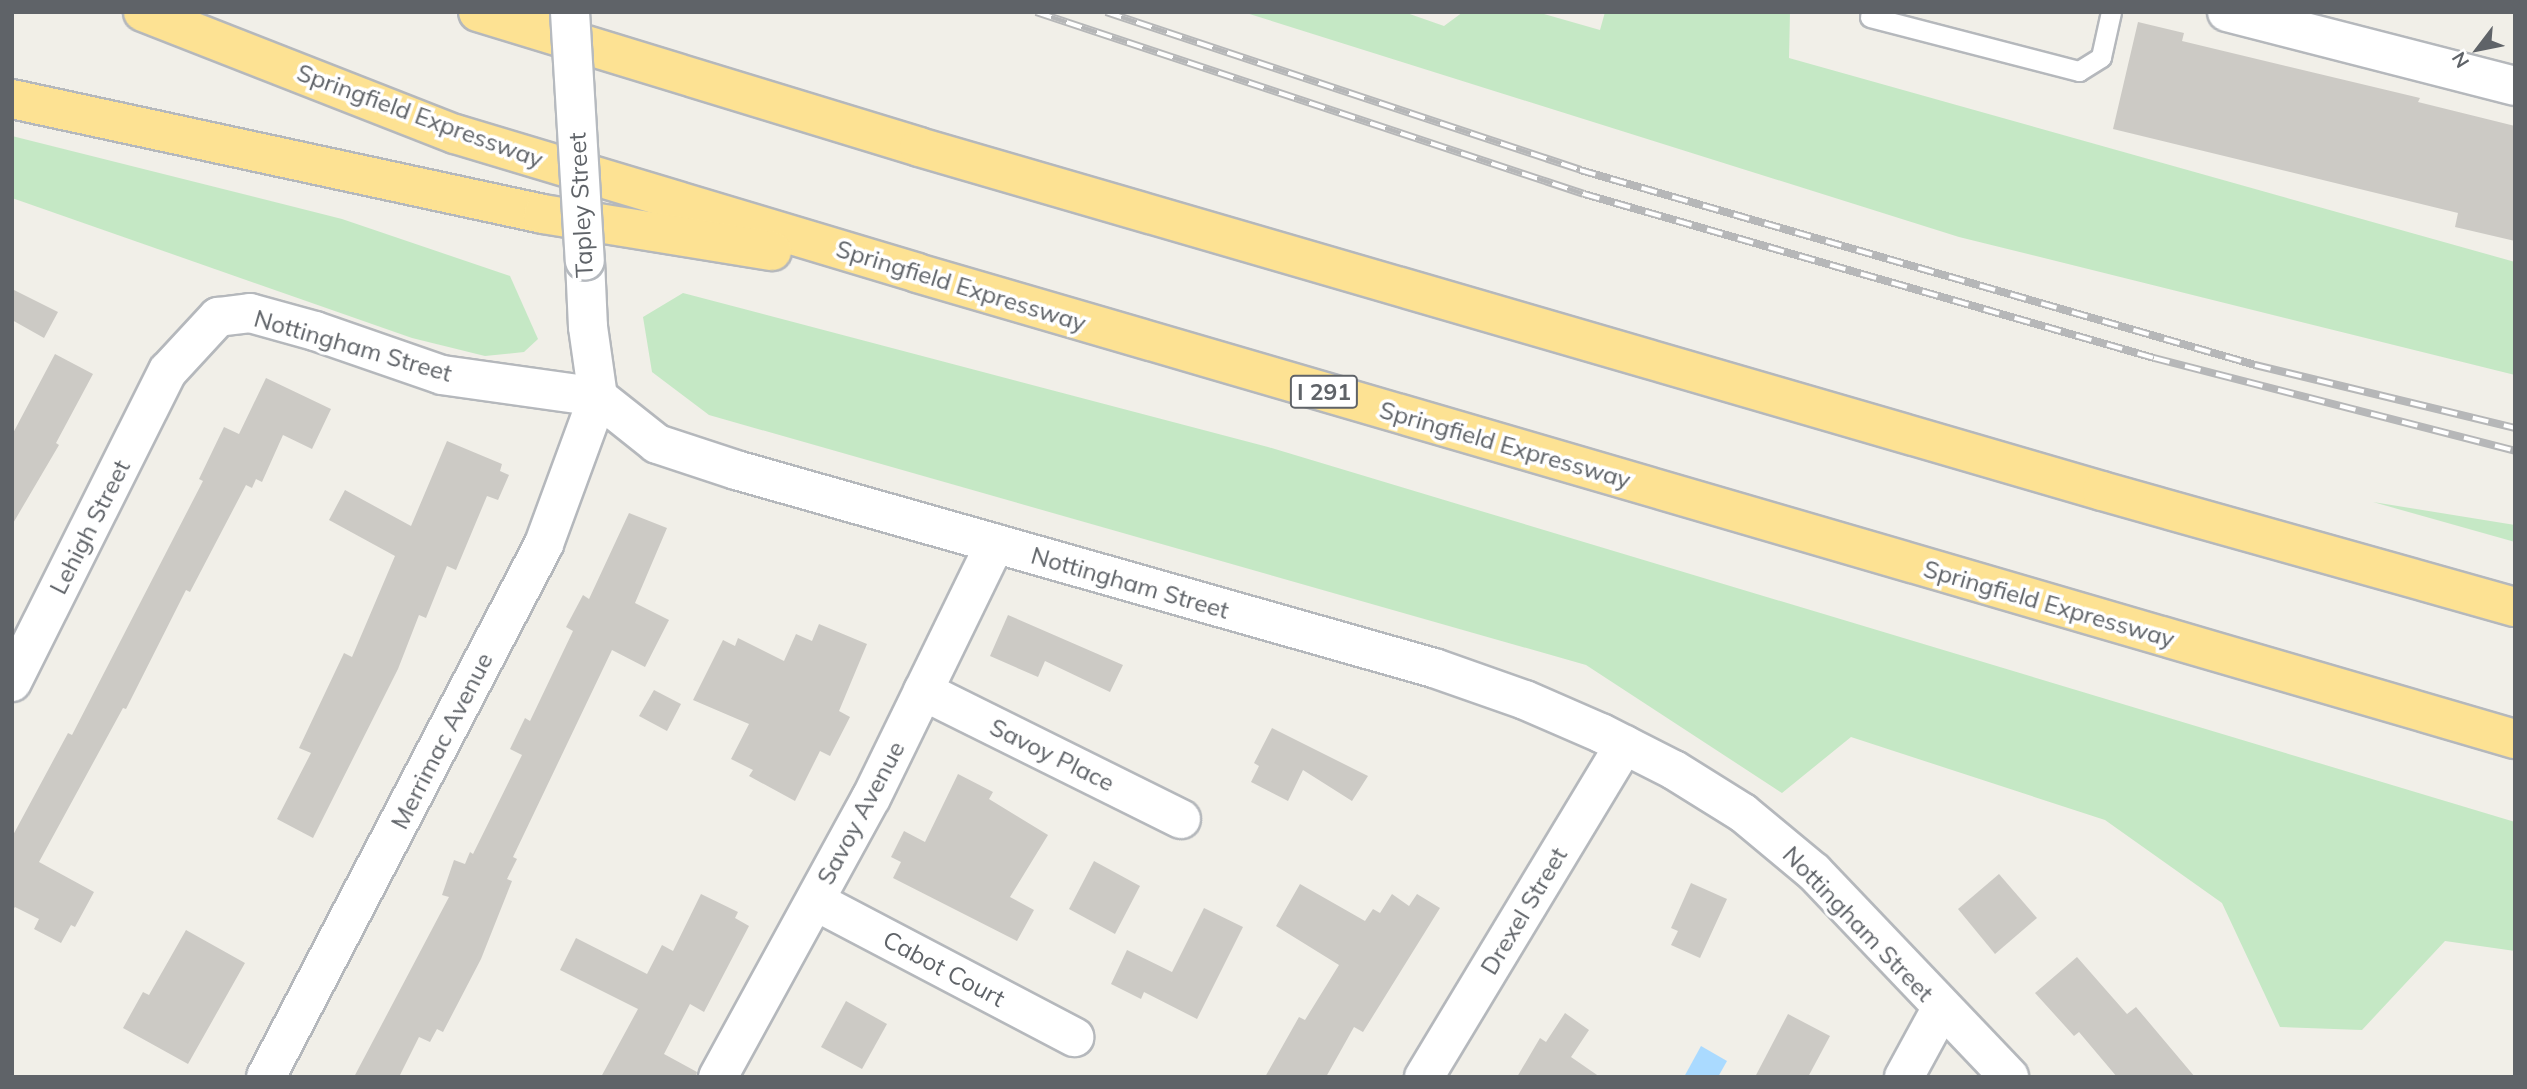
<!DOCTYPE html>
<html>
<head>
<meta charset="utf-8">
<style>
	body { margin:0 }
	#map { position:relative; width:2527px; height:1089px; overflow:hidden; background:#f1efe8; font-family:Mulish,sans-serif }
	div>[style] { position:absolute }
	.green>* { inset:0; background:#c5e8c5 }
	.water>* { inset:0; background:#aadaff }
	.building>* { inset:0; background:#cccac5 }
	.roads { filter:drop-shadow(2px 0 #b5b8bc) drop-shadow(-2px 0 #b5b8bc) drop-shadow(0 2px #b5b8bc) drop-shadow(0 -2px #b5b8bc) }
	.lane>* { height:19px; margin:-9.5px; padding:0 9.5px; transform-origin:9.5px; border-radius:9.5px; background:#fff }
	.street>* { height:38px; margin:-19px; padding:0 19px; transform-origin:19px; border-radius:19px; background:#fff }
	.secondary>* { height:38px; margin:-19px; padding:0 19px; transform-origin:19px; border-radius:19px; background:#fff }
	.highway>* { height:38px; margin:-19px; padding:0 19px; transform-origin:19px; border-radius:19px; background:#fde293 }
	.rail>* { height:8px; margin-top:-4px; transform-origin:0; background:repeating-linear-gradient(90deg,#fff 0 16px,#b6b7b8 0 32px); box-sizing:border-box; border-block:2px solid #b6b7b8 }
	.bridges { filter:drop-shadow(2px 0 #b6babf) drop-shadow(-2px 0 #b6babf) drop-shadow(0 2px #b6babf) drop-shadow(0 -2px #b6babf) }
	.secondary-bridge>* { height:38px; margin:-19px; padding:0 19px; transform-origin:19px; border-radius:19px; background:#fff }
	span { translate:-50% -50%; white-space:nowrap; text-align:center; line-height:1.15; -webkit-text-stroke:7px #fff; paint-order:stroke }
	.shield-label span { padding:2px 5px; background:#fff; border:2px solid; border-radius:5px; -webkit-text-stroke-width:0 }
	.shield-label { font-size:23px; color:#5f6368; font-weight:700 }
	.street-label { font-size:24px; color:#5f6368 }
	.frame { position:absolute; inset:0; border:14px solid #5f6368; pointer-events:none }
	.north { position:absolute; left:2443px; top:14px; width:70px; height:70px; -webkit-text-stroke:5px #fff; paint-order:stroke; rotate:238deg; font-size:19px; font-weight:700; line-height:28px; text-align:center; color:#5f6368 }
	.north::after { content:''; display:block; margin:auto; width:24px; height:32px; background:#5f6368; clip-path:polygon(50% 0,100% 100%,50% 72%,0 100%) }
</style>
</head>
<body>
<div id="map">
	<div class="green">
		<i style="clip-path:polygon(1243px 12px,1404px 12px,1444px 26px,1463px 12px,1537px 12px,1600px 30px,1605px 12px,1790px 12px,1789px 58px,2515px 262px,2515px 375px,1959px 237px)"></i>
		<i style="clip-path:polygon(12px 136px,342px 219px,510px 276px,538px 339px,524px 352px,485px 356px,412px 338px,12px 198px)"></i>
		<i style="clip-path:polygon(683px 293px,1268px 447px,2515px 822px,2515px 951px,2445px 941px,2362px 1030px,2280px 1027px,2222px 903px,2105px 820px,1851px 737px,1782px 793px,1586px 665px,709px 415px,652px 372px,643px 317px)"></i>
		<i style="clip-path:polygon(2373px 502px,2515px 525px,2515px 542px)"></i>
	</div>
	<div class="water">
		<i style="clip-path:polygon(1701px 1046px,1727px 1061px,1718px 1077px,1684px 1077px)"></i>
	</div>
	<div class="building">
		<i style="clip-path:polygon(2138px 22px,2184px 33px,2182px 41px,2420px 98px,2418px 102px,2515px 126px,2515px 241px,2455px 227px,2458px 213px,2113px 129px)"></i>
		<i style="clip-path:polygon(12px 289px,58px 312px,44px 338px,12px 320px)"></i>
		<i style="clip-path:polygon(55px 354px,93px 374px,56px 443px,59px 445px,12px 525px,12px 435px)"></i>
		<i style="clip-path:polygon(266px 378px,331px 409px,312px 449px,283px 435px,262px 482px,256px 479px,252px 488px,246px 485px,190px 592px,186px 590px,126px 709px,123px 708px,39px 862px,94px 892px,75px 927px,71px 925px,61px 943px,34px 929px,39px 919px,15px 907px,12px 911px,12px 837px,68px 733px,72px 735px,203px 481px,199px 479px,224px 427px,239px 434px)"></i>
		<i style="clip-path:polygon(447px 441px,502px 464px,500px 471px,509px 475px,498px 500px,487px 496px,456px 570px,447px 566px,426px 618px,419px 615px,398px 669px,313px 838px,277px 819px,311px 753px,299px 748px,344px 653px,352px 657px,395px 556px,329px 520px,345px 490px,411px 526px)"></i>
		<i style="clip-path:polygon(629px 513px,667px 528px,635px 603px,669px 620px,645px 667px,612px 650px,513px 857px,517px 859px,507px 879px,512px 881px,481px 959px,443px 1032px,437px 1029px,430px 1042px,419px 1037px,399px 1077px,354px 1077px,449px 897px,442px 895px,454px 860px,465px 864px,470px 852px,473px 854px,522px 755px,510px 749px,525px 718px,530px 721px,573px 631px,566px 627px,583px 595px,589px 599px)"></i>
		<i style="clip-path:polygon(1008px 615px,1123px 665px,1110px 692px,1045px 661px,1038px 677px,990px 656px)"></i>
		<i style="clip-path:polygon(819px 624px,867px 644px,839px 711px,850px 717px,830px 756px,820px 751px,795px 801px,749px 776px,753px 770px,731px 759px,749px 724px,693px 700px,723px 640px,735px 646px,738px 638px,784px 661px,796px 634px,812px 641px)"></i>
		<i style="clip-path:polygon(654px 690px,681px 704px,667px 731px,639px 716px)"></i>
		<i style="clip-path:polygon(1272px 728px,1368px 776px,1352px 801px,1303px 770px,1288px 801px,1251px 782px,1259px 766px,1254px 763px)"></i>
		<i style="clip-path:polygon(958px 774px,993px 792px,989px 799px,1048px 835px,1010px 897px,1034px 910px,1017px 941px,893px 878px,901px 862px,891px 857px,904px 831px,925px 842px)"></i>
		<i style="clip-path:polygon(1094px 861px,1140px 886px,1115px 934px,1069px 909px)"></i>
		<i style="clip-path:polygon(1999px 874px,2037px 918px,1995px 954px,1958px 909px)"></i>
		<i style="clip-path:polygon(1691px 883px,1727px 899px,1700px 958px,1671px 945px,1678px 931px,1671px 928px)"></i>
		<i style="clip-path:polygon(1300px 884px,1365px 921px,1373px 909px,1380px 913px,1392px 894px,1409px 906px,1417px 894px,1440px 908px,1363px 1032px,1354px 1027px,1326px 1077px,1265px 1077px,1299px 1017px,1305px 1020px,1339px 965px,1276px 926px)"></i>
		<i style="clip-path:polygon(701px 894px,738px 912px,735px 918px,749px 926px,704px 1012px,690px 1004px,664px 1054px,697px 1072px,696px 1077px,601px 1077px,638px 1009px,560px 970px,576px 938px,647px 974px,662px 945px,673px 951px)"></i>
		<i style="clip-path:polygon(1204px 908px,1243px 927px,1197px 1019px,1144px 992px,1141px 999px,1111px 984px,1127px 950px,1172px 972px)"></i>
		<i style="clip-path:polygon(186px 930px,245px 963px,188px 1064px,123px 1028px,143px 992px,149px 995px)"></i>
		<i style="clip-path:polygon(2077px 957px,2127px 1014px,2136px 1007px,2195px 1077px,2117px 1077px,2079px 1032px,2074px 1036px,2035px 993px)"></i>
		<i style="clip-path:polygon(846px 1001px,887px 1024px,862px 1069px,821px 1047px)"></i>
		<i style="clip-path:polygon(1565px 1013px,1589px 1030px,1571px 1057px,1600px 1077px,1517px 1077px,1540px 1038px,1546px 1042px)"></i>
		<i style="clip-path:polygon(1788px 1014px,1830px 1036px,1808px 1077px,1755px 1077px)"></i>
	</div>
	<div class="roads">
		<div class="lane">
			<i style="left:1870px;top:17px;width:216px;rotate:14.5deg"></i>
			<i style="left:2079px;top:71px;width:26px;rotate:-32deg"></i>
			<i style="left:2101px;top:57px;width:46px;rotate:-77.5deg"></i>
		</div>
		<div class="street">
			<i style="left:2227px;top:12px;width:297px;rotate:14.4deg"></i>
			<i style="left:12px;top:682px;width:348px;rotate:-63.4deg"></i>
			<i style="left:168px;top:371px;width:74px;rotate:-47.2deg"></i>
			<i style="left:218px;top:317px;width:32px;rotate:-7deg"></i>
			<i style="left:250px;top:313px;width:67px;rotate:15.5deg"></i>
			<i style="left:315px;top:331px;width:134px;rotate:19.1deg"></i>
			<i style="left:442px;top:375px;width:158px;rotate:8deg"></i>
			<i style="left:598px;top:397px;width:157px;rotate:110.2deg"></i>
			<i style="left:544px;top:544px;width:601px;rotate:117.55deg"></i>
			<i style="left:923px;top:691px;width:288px;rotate:26.4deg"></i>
			<i style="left:815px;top:901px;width:293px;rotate:27.7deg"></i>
			<i style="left:718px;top:1077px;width:318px;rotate:-61.3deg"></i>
			<i style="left:871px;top:798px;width:283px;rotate:-64deg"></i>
			<i style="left:1424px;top:1077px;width:388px;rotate:-58.9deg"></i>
			<i style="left:1904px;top:1077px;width:77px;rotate:-61.4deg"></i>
		</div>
		<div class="secondary">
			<i style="left:585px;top:261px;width:66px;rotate:87.4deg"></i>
			<i style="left:588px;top:327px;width:71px;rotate:81.9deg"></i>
			<i style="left:598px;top:397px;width:75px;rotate:38.5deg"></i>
			<i style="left:657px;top:444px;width:83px;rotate:18.2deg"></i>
			<i style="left:736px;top:470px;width:726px;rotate:15.84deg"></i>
			<i style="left:1434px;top:668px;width:96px;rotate:19.4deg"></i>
			<i style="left:1525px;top:700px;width:83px;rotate:23.5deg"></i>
			<i style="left:1601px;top:733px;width:82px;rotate:26.9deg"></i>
			<i style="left:1674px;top:770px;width:81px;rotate:31.9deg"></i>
			<i style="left:1743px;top:813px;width:92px;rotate:39.7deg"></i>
			<i style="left:1814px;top:872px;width:283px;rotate:46.4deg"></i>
		</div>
		<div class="highway">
			<i style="left:143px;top:12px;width:335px;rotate:21.4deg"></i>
			<i style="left:455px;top:134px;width:482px;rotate:16.7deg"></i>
			<i style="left:917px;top:273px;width:1665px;rotate:16.26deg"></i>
			<i style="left:478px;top:12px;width:461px;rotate:17deg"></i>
			<i style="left:919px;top:147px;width:1232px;rotate:16.21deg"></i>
			<i style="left:2102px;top:491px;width:429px;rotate:15.7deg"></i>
			<i style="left:12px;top:99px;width:543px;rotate:12.22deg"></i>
			<i style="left:543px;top:214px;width:232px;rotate:9.2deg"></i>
		</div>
	</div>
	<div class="rail">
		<i style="left:1036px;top:12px;width:577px;rotate:18.37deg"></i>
		<i style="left:1584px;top:194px;width:593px;rotate:16.05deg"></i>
		<i style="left:2154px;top:358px;width:373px;rotate:14.4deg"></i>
		<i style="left:1106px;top:12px;width:500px;rotate:18.4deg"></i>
		<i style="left:1580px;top:170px;width:703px;rotate:16.11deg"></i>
		<i style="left:2255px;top:365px;width:268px;rotate:13.6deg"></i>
	</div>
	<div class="bridges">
		<div class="secondary-bridge">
			<i style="left:570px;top:12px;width:249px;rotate:86.6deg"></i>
		</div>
	</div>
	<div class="shield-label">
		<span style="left:1324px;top:392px">I 291</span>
	</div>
	<div class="street-label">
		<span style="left:420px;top:116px;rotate:20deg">Springfield Expressway</span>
		<span style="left:581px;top:205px;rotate:-93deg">Tapley Street</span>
		<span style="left:961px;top:286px;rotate:17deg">Springfield Expressway</span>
		<span style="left:353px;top:346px;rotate:16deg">Nottingham Street</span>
		<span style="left:1505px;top:445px;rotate:16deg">Springfield Expressway</span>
		<span style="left:90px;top:527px;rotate:-63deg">Lehigh Street</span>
		<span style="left:1130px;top:583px;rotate:16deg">Nottingham Street</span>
		<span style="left:2049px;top:604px;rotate:16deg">Springfield Expressway</span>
		<span style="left:442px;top:741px;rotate:-63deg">Merrimac Avenue</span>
		<span style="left:1052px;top:755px;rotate:26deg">Savoy Place</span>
		<span style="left:861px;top:813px;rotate:-62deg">Savoy Avenue</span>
		<span style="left:1524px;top:911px;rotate:-59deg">Drexel Street</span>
		<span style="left:1858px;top:924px;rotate:46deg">Nottingham Street</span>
		<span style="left:944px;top:969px;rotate:28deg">Cabot Court</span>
	</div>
	<div class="frame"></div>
	<div class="north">N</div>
</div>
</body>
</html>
